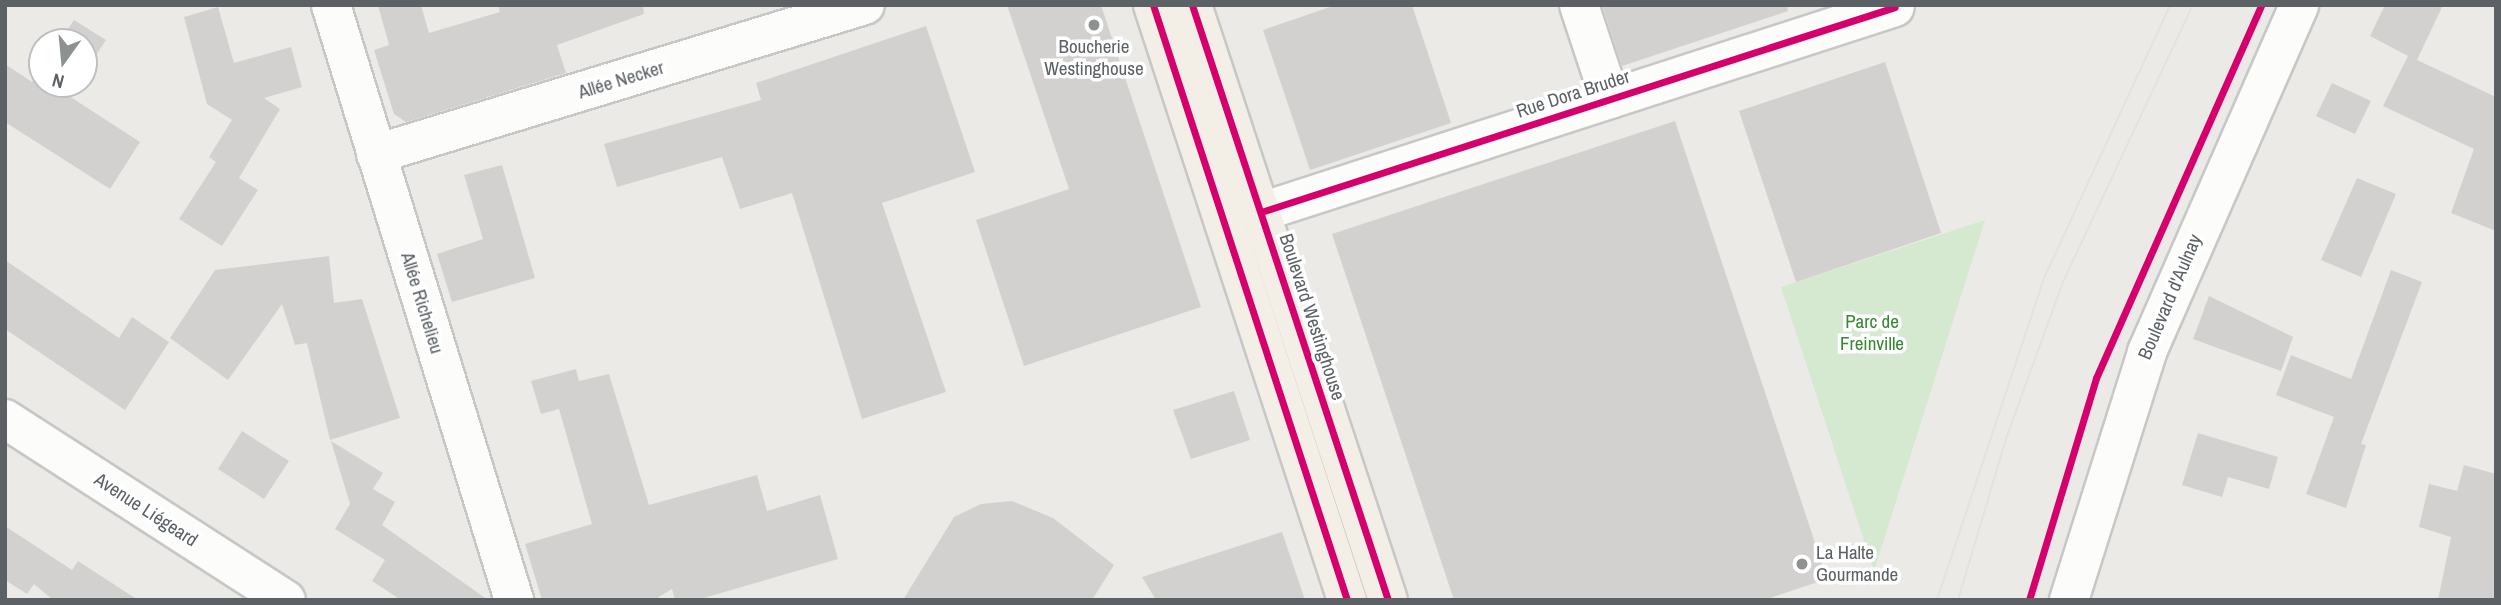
<!DOCTYPE html>
<html>
<head>
<meta charset="utf-8">
<style>
	body { margin:0 }
	#map { position:relative; width:2501px; height:605px; overflow:hidden; background:#eceae6; font-family:"Archivo Narrow",sans-serif }
	div>[style] { position:absolute }
	.green>* { inset:0; background:#d5e9d0 }
	.building>* { inset:0; background:#d3d1cf }
	.roads { filter:drop-shadow(2px 0 #c7c7c7) drop-shadow(-2px 0 #c7c7c7) drop-shadow(0 2px #c7c7c7) drop-shadow(0 -2px #c7c7c7) }
	.street>* { height:38px; margin:-19px; padding:0 19px; transform-origin:19px; border-radius:19px; background:#fcfcfb }
	.secondary>* { height:38px; margin:-19px; padding:0 19px; transform-origin:19px; border-radius:19px; background:#fcfcfb }
	.primary>* { height:38px; margin:-19px; padding:0 19px; transform-origin:19px; border-radius:19px; background:#f3efe7 }
	.tram>* { height:2px; margin:-1px; padding:0 1px; transform-origin:1px; border-radius:1px; background:#e3e2e2 }
	.cycleway>* { height:7px; margin:-3.5px; padding:0 3.5px; transform-origin:3.5px; border-radius:3.5px; background:#d6006c }
	.dots>* { width:19px; height:19px; translate:-50% -50%; box-sizing:border-box; border:4px solid #fff; border-radius:50% }
	span { translate:-50% -50%; white-space:nowrap; text-align:center; line-height:1.15; -webkit-text-stroke:7px #fff; paint-order:stroke }
	.poi-label { font-size:19px; color:#5b6165 }
	.left { translate:0 -50%; text-align:left }
	.street-label { font-size:19px; color:#5b6165 }
	.park-label { font-size:19px; color:#368730 }
	.frame { position:absolute; inset:0; border:7px solid #5b6165; pointer-events:none }
	.north { position:absolute; left:28px; top:28px; width:70px; height:70px; box-sizing:border-box; background:#fff; border:2px solid #bdc0c1; border-radius:50%; rotate:195deg; font-size:19px; font-weight:700; line-height:28px; text-align:center; color:#5b6165 }
	.north::after { content:''; display:block; margin:auto; width:24px; height:32px; background:#8e9192; clip-path:polygon(50% 0,100% 100%,50% 72%,0 100%) }
</style>
</head>
<body>
<div id="map">
	<div class="green">
		<i style="clip-path:polygon(1985px 220px,1874px 571px,1781px 287px)"></i>
	</div>
	<div class="building">
		<i style="clip-path:polygon(378px 5px,421px 5px,429px 33px,500px 12px,498px 5px,643px 5px,644px 14px,557px 45px,566px 73px,406px 122px,394px 114px,374px 50px,389px 45px)"></i>
		<i style="clip-path:polygon(1007px 5px,1101px 5px,1201px 307px,1024px 366px,976px 220px,1069px 189px)"></i>
		<i style="clip-path:polygon(1336px 5px,1412px 5px,1451px 123px,1310px 170px,1263px 30px)"></i>
		<i style="clip-path:polygon(1602px 5px,1787px 5px,1788px 11px,1622px 66px)"></i>
		<i style="clip-path:polygon(2385px 5px,2443px 5px,2417px 60px,2496px 97px,2496px 231px,2451px 213px,2474px 149px,2383px 106px,2408px 56px,2370px 36px)"></i>
		<i style="clip-path:polygon(218px 7px,234px 63px,291px 47px,302px 87px,264px 98px,280px 109px,239px 178px,258px 190px,222px 246px,179px 219px,216px 162px,209px 157px,232px 120px,207px 104px,184px 17px)"></i>
		<i style="clip-path:polygon(74px 20px,106px 40px,84px 73px,84px 42px,59px 42px)"></i>
		<i style="clip-path:polygon(926px 26px,975px 172px,882px 203px,946px 392px,862px 419px,792px 193px,740px 209px,722px 157px,617px 187px,604px 144px,761px 100px,756px 83px)"></i>
		<i style="clip-path:polygon(1885px 62px,1941px 233px,1796px 282px,1739px 111px)"></i>
		<i style="clip-path:polygon(5px 64px,32px 82px,42px 67px,42px 84px,77px 84px,69px 96px,140px 142px,110px 189px,5px 122px)"></i>
		<i style="clip-path:polygon(2332px 83px,2371px 101px,2355px 134px,2316px 116px)"></i>
		<i style="clip-path:polygon(1675px 121px,1827px 579px,1764px 600px,1454px 600px,1332px 234px)"></i>
		<i style="clip-path:polygon(502px 165px,535px 278px,452px 302px,437px 254px,483px 239px,464px 175px)"></i>
		<i style="clip-path:polygon(2357px 178px,2396px 194px,2361px 277px,2321px 260px)"></i>
		<i style="clip-path:polygon(329px 256px,334px 303px,362px 299px,400px 418px,330px 440px,307px 343px,295px 345px,282px 304px,228px 380px,170px 338px,215px 270px)"></i>
		<i style="clip-path:polygon(5px 260px,119px 338px,132px 317px,169px 342px,125px 410px,5px 329px)"></i>
		<i style="clip-path:polygon(2391px 270px,2422px 282px,2361px 444px,2366px 445px,2346px 508px,2306px 494px,2334px 417px,2276px 395px,2291px 355px,2351px 379px)"></i>
		<i style="clip-path:polygon(2209px 296px,2293px 337px,2281px 371px,2193px 339px)"></i>
		<i style="clip-path:polygon(576px 369px,579px 381px,609px 374px,649px 505px,757px 475px,767px 511px,820px 495px,838px 559px,697px 600px,675px 600px,672px 589px,654px 600px,542px 600px,525px 544px,592px 524px,559px 409px,541px 414px,531px 381px)"></i>
		<i style="clip-path:polygon(1234px 391px,1250px 440px,1191px 459px,1173px 410px)"></i>
		<i style="clip-path:polygon(242px 431px,289px 461px,264px 499px,218px 469px)"></i>
		<i style="clip-path:polygon(2198px 433px,2278px 457px,2269px 489px,2228px 477px,2222px 497px,2182px 485px)"></i>
		<i style="clip-path:polygon(331px 441px,383px 473px,373px 489px,395px 502px,382px 525px,488px 600px,401px 600px,372px 581px,385px 560px,335px 529px,350px 504px)"></i>
		<i style="clip-path:polygon(2464px 465px,2496px 474px,2496px 600px,2438px 600px,2451px 537px,2419px 527px,2429px 484px,2457px 491px)"></i>
		<i style="clip-path:polygon(1012px 501px,1053px 518px,1114px 565px,1092px 600px,903px 600px,954px 517px,981px 504px)"></i>
		<i style="clip-path:polygon(5px 526px,72px 570px,78px 561px,138px 600px,53px 600px,34px 584px,27px 594px,5px 580px)"></i>
		<i style="clip-path:polygon(1282px 532px,1305px 600px,1156px 600px,1142px 577px)"></i>
	</div>
	<div class="roads">
		<div class="street">
			<i style="left:331px;top:5px;width:623px;rotate:72.9deg"></i>
			<i style="left:1579px;top:5px;width:99px;rotate:71.7deg"></i>
			<i style="left:376px;top:154px;width:511px;rotate:-16.95deg"></i>
			<i style="left:1261px;top:212px;width:666px;rotate:-17.92deg"></i>
			<i style="left:2069px;top:600px;width:260px;rotate:-72.5deg"></i>
			<i style="left:2147px;top:352px;width:379px;rotate:-66.3deg"></i>
		</div>
		<div class="secondary">
			<i style="left:5px;top:419px;width:334px;rotate:32.8deg"></i>
		</div>
		<div class="primary">
			<i style="left:1153px;top:5px;width:626px;rotate:71.94deg"></i>
			<i style="left:1192px;top:5px;width:626px;rotate:71.77deg"></i>
		</div>
	</div>
	<div class="tram">
		<i style="left:1937px;top:600px;width:342px;rotate:-71.6deg"></i>
		<i style="left:2045px;top:276px;width:298px;rotate:-65.2deg"></i>
		<i style="left:1958px;top:600px;width:171px;rotate:-73.4deg"></i>
		<i style="left:2007px;top:436px;width:164px;rotate:-70deg"></i>
		<i style="left:2063px;top:282px;width:306px;rotate:-64.9deg"></i>
	</div>
	<div class="cycleway">
		<i style="left:1153px;top:5px;width:626px;rotate:71.94deg"></i>
		<i style="left:1192px;top:5px;width:626px;rotate:71.77deg"></i>
		<i style="left:1261px;top:212px;width:666px;rotate:-17.92deg"></i>
		<i style="left:2029px;top:600px;width:232px;rotate:-73.2deg"></i>
		<i style="left:2096px;top:378px;width:408px;rotate:-66.1deg"></i>
	</div>
	<div class="dots">
		<i style="left:1094px;top:25px;background:#8e9192"></i>
		<i style="left:1802px;top:564px;background:#8e9192"></i>
	</div>
	<div class="poi-label">
		<span style="left:1094px;top:58px">Boucherie<br>Westinghouse</span>
		<span class="left" style="left:1816px;top:564px">La Halte<br>Gourmande</span>
	</div>
	<div class="street-label">
		<span style="left:621px;top:80px;rotate:-17deg">Allée Necker</span>
		<span style="left:1573px;top:94px;rotate:-18deg">Rue Dora Bruder</span>
		<span style="left:2170px;top:297px;rotate:-67deg">Boulevard d'Aulnay</span>
		<span style="left:422px;top:303px;rotate:73deg">Allée Richelieu</span>
		<span style="left:1312px;top:317px;rotate:72deg">Boulevard Westinghouse</span>
		<span style="left:146px;top:510px;rotate:33deg">Avenue Liégeard</span>
	</div>
	<div class="park-label">
		<span style="left:1872px;top:333px">Parc de<br>Freinville</span>
	</div>
	<div class="frame"></div>
	<div class="north">N</div>
</div>
</body>
</html>
